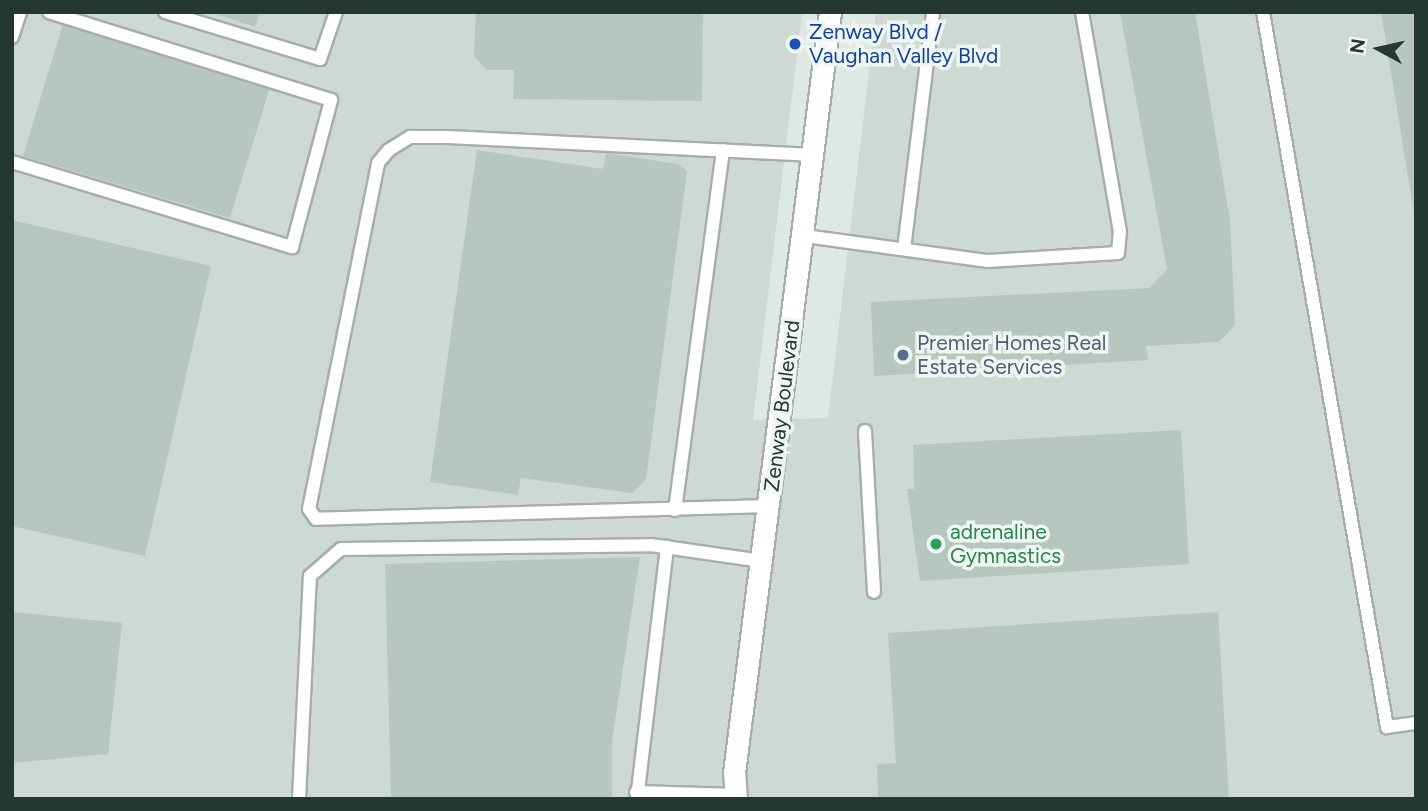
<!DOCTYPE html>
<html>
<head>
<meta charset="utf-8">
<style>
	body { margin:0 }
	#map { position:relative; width:1428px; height:811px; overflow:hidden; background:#dfe9e4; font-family:Figtree,sans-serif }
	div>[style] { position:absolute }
	.built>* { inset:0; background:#ced9d3 }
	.building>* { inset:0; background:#b8c6c0 }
	.roads { filter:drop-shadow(2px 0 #a3b0aa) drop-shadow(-2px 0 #a3b0aa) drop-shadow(0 2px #a3b0aa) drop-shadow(0 -2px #a3b0aa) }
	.lane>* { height:12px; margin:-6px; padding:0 6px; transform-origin:6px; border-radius:6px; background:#fff }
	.secondary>* { height:21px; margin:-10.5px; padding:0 10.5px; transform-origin:10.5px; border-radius:10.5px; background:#fff }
	.dots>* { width:19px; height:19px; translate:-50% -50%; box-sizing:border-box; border:4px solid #eff6f2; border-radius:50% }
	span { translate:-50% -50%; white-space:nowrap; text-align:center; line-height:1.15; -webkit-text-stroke:7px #eff6f2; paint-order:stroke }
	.transit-label { font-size:21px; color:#164399 }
	.left { translate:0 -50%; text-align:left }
	.service-label { font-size:21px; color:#4e5e75 }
	.street-label { font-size:21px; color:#223830 }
	.leisure-label { font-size:21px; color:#27864d }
	.frame { position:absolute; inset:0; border:14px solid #223830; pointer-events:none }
	.north { position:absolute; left:1344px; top:14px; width:70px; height:70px; -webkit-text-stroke:5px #eff6f2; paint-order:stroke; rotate:278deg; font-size:19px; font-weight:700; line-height:28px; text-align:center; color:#223830 }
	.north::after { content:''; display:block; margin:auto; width:24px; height:32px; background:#223830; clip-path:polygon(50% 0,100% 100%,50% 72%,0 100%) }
</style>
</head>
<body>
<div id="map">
	<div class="built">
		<i style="clip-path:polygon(12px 12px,802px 12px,753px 420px,828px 418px,876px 12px,1416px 12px,1416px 799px,12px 799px)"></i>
	</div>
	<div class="building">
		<i style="clip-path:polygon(211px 12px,260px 12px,255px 27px)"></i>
		<i style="clip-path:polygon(476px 12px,703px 12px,702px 101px,513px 99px,514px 70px,486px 70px,474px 56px)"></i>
		<i style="clip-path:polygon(1120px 12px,1195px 12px,1230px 220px,1235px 325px,1219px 342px,1146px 346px,1148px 360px,874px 376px,871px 302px,1149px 288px,1167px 269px)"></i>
		<i style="clip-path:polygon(1381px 12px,1416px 12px,1416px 213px,1414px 213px)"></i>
		<i style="clip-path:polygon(63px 24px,270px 87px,230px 218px,23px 156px)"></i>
		<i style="clip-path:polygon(477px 150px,603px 169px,606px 153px,678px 164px,687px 171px,646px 479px,632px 493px,521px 478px,518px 495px,430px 482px)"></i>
		<i style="clip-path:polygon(12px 220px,211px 266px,145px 556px,12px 526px)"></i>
		<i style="clip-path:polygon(1181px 430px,1189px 564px,920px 581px,907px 489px,914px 489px,913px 445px)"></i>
		<i style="clip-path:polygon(640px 557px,612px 741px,612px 799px,391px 799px,385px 564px)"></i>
		<i style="clip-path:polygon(12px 612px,122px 623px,108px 754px,12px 763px)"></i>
		<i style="clip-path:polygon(1218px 612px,1229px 799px,878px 799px,877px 764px,896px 763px,888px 633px)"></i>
	</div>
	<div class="roads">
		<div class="lane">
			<i style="left:165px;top:12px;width:162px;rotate:16.9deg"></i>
			<i style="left:320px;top:59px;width:50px;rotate:-71.2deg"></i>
			<i style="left:1263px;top:12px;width:726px;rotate:80.16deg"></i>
			<i style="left:1387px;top:727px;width:29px;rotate:-8deg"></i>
			<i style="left:12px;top:37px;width:26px;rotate:-72deg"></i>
			<i style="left:12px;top:162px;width:293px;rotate:16.9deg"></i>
			<i style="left:292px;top:247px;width:152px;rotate:-75.1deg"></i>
			<i style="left:331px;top:100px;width:295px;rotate:-162.7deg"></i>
			<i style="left:805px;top:236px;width:185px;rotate:7.8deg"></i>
			<i style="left:988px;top:261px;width:130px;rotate:-3.5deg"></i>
			<i style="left:1118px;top:253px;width:21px;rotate:-85deg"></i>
			<i style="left:1120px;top:232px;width:223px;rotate:-99.8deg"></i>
			<i style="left:904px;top:249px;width:239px;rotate:-83deg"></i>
			<i style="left:865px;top:431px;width:161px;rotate:86.8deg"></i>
			<i style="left:769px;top:506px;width:453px;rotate:178.4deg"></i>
			<i style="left:316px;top:519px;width:12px;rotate:-125deg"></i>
			<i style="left:309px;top:509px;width:353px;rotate:-78.7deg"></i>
			<i style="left:378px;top:163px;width:17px;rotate:-50deg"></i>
			<i style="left:389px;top:150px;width:25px;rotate:-32deg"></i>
			<i style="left:410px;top:137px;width:38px"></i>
			<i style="left:448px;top:137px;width:367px;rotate:2.8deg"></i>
			<i style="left:675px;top:510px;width:363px;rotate:-82.4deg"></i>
			<i style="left:636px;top:792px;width:100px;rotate:1.7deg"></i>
			<i style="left:299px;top:799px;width:223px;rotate:-87.2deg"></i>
			<i style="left:310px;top:576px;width:41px;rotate:-41.1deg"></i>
			<i style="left:341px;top:549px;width:310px;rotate:-0.7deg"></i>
			<i style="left:651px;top:545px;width:112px;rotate:8.2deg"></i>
			<i style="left:637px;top:799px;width:254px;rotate:-83.2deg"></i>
		</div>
		<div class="secondary">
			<i style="left:736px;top:799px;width:26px;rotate:-94deg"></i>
			<i style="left:734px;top:773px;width:767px;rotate:-82.81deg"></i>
		</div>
	</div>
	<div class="dots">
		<i style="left:795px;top:44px;background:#1a4fb4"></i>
		<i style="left:903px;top:355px;background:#5c6f8a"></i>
		<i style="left:936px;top:544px;background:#2e9e5b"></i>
	</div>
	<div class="transit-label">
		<span class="left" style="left:809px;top:44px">Zenway Blvd /<br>Vaughan Valley Blvd</span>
	</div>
	<div class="service-label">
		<span class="left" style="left:917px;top:355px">Premier Homes Real<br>Estate Services</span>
	</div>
	<div class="street-label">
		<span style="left:782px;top:406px;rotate:-83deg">Zenway Boulevard</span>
	</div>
	<div class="leisure-label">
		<span class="left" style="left:950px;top:544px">adrenaline<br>Gymnastics</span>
	</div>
	<div class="frame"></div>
	<div class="north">N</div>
</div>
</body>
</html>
